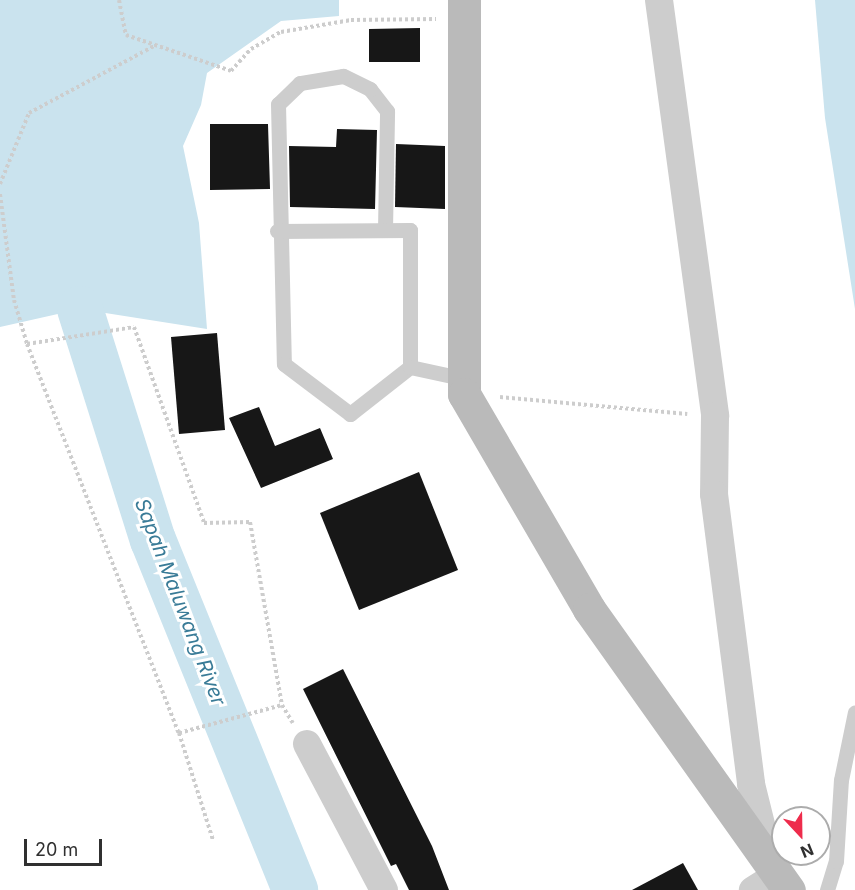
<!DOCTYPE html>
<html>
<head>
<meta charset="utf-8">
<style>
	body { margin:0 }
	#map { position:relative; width:855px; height:890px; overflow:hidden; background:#fff; font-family:Inter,sans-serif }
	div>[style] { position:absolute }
	.water>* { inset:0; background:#cae3ee }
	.river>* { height:46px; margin:-23px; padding:0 23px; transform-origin:23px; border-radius:23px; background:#cae3ee }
	.building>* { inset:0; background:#171717 }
	.path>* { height:4px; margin-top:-2px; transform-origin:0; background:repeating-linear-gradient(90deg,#cdcdcd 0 3px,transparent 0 6px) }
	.lane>* { height:15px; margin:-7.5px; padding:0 7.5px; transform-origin:7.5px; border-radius:7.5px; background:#cdcdcd }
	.street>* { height:28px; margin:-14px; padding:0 14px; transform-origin:14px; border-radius:14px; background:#cdcdcd }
	.secondary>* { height:33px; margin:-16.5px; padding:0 16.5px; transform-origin:16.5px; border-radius:16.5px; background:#bababa }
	span { translate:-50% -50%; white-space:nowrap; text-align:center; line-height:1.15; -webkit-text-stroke:6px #fff; paint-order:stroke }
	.water-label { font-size:20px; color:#397b97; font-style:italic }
	.north { position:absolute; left:771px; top:806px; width:60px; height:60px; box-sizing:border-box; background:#fff; border:2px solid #acacac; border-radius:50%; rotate:158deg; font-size:16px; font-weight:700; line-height:24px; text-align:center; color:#303030 }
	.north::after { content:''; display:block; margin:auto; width:21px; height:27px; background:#ee2c4c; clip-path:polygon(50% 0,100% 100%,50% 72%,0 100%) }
	.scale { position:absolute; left:24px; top:839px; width:78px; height:27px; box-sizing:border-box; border:3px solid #303030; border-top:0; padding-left:8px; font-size:18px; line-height:21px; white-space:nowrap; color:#303030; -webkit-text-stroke:4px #fff; paint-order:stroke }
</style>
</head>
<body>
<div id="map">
	<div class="water">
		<i style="clip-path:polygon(0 0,339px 0,339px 16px,281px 21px,207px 73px,201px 105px,183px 146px,199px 223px,207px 329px,80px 309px,0 327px)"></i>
		<i style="clip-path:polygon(815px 0,855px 0,855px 309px,825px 118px)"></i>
	</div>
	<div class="river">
		<i style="left:80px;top:309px;width:242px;rotate:72.5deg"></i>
		<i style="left:153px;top:540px;width:378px;rotate:67.9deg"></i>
	</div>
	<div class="building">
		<i style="clip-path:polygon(420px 28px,420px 62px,369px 62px,369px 29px)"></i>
		<i style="clip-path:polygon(210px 124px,268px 124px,270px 189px,210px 190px)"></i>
		<i style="clip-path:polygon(337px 129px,377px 130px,375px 209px,290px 207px,289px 146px,336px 147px)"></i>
		<i style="clip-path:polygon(396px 144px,445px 146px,445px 209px,395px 207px)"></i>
		<i style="clip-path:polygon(217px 333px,225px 430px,179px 434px,171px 337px)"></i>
		<i style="clip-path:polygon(259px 407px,275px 446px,320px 428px,333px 459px,261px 488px,229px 418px)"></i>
		<i style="clip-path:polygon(419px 472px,458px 570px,359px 610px,320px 513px)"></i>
		<i style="clip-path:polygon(343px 669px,432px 846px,449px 890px,409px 890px,396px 864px,391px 866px,303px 689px)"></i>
		<i style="clip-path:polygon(683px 863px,698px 890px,632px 890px)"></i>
	</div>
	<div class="path">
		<i style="left:119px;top:0;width:36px;rotate:79deg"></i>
		<i style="left:126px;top:35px;width:111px;rotate:18.9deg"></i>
		<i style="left:231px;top:71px;width:30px;rotate:-48deg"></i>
		<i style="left:251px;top:49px;width:34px;rotate:-30deg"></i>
		<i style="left:281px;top:32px;width:71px;rotate:-9.7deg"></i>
		<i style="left:351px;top:20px;width:85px;rotate:-0.7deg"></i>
		<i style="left:0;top:184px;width:77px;rotate:-67.8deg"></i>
		<i style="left:29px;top:113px;width:142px;rotate:-28.2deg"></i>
		<i style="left:0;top:194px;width:107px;rotate:82.5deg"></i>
		<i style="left:14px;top:300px;width:46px;rotate:73.5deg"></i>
		<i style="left:27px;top:344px;width:418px;rotate:68.7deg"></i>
		<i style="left:179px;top:733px;width:112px;rotate:72.4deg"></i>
		<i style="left:27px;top:344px;width:108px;rotate:-9deg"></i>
		<i style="left:134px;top:327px;width:208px;rotate:70.3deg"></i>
		<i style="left:204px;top:523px;width:46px;rotate:-1.2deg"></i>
		<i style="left:250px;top:522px;width:186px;rotate:80.1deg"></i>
		<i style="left:500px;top:397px;width:188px;rotate:5.2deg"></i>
		<i style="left:179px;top:733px;width:107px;rotate:-15.2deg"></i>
		<i style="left:282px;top:705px;width:21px;rotate:59deg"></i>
	</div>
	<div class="lane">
		<i style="left:385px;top:230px;width:119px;rotate:-89deg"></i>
		<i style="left:387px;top:111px;width:28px;rotate:-128deg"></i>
		<i style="left:370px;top:89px;width:30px;rotate:-154deg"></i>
		<i style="left:343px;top:76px;width:44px;rotate:170.8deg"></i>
		<i style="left:300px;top:83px;width:30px;rotate:136deg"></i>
		<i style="left:278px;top:104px;width:260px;rotate:88.7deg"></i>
		<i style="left:284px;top:364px;width:83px;rotate:37.1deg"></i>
		<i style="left:350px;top:414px;width:76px;rotate:-38.1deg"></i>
		<i style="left:277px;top:231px;width:133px;rotate:-0.4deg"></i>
		<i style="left:410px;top:230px;width:137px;rotate:90deg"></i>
		<i style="left:410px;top:367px;width:52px;rotate:12.2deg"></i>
		<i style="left:827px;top:890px;width:30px;rotate:-73deg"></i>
		<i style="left:836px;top:861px;width:81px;rotate:-86.5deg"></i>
		<i style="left:841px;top:780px;width:69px;rotate:-78.4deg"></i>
	</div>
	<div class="street">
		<i style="left:659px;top:0;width:420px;rotate:82.3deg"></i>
		<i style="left:715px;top:416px;width:78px;rotate:90.7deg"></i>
		<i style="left:714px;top:494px;width:292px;rotate:82.7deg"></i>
		<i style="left:751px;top:784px;width:96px;rotate:76.1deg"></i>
		<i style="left:774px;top:877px;width:25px;rotate:148deg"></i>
		<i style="left:307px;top:744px;width:165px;rotate:62.2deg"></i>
	</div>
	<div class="secondary">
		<i style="left:464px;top:0;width:394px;rotate:90deg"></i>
		<i style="left:464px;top:394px;width:249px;rotate:59.8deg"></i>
		<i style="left:589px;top:609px;width:345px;rotate:54.6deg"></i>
	</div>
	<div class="water-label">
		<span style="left:180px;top:602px;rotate:69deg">Sapah Maluwang River</span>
	</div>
	<div class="north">N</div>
	<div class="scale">20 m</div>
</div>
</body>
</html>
